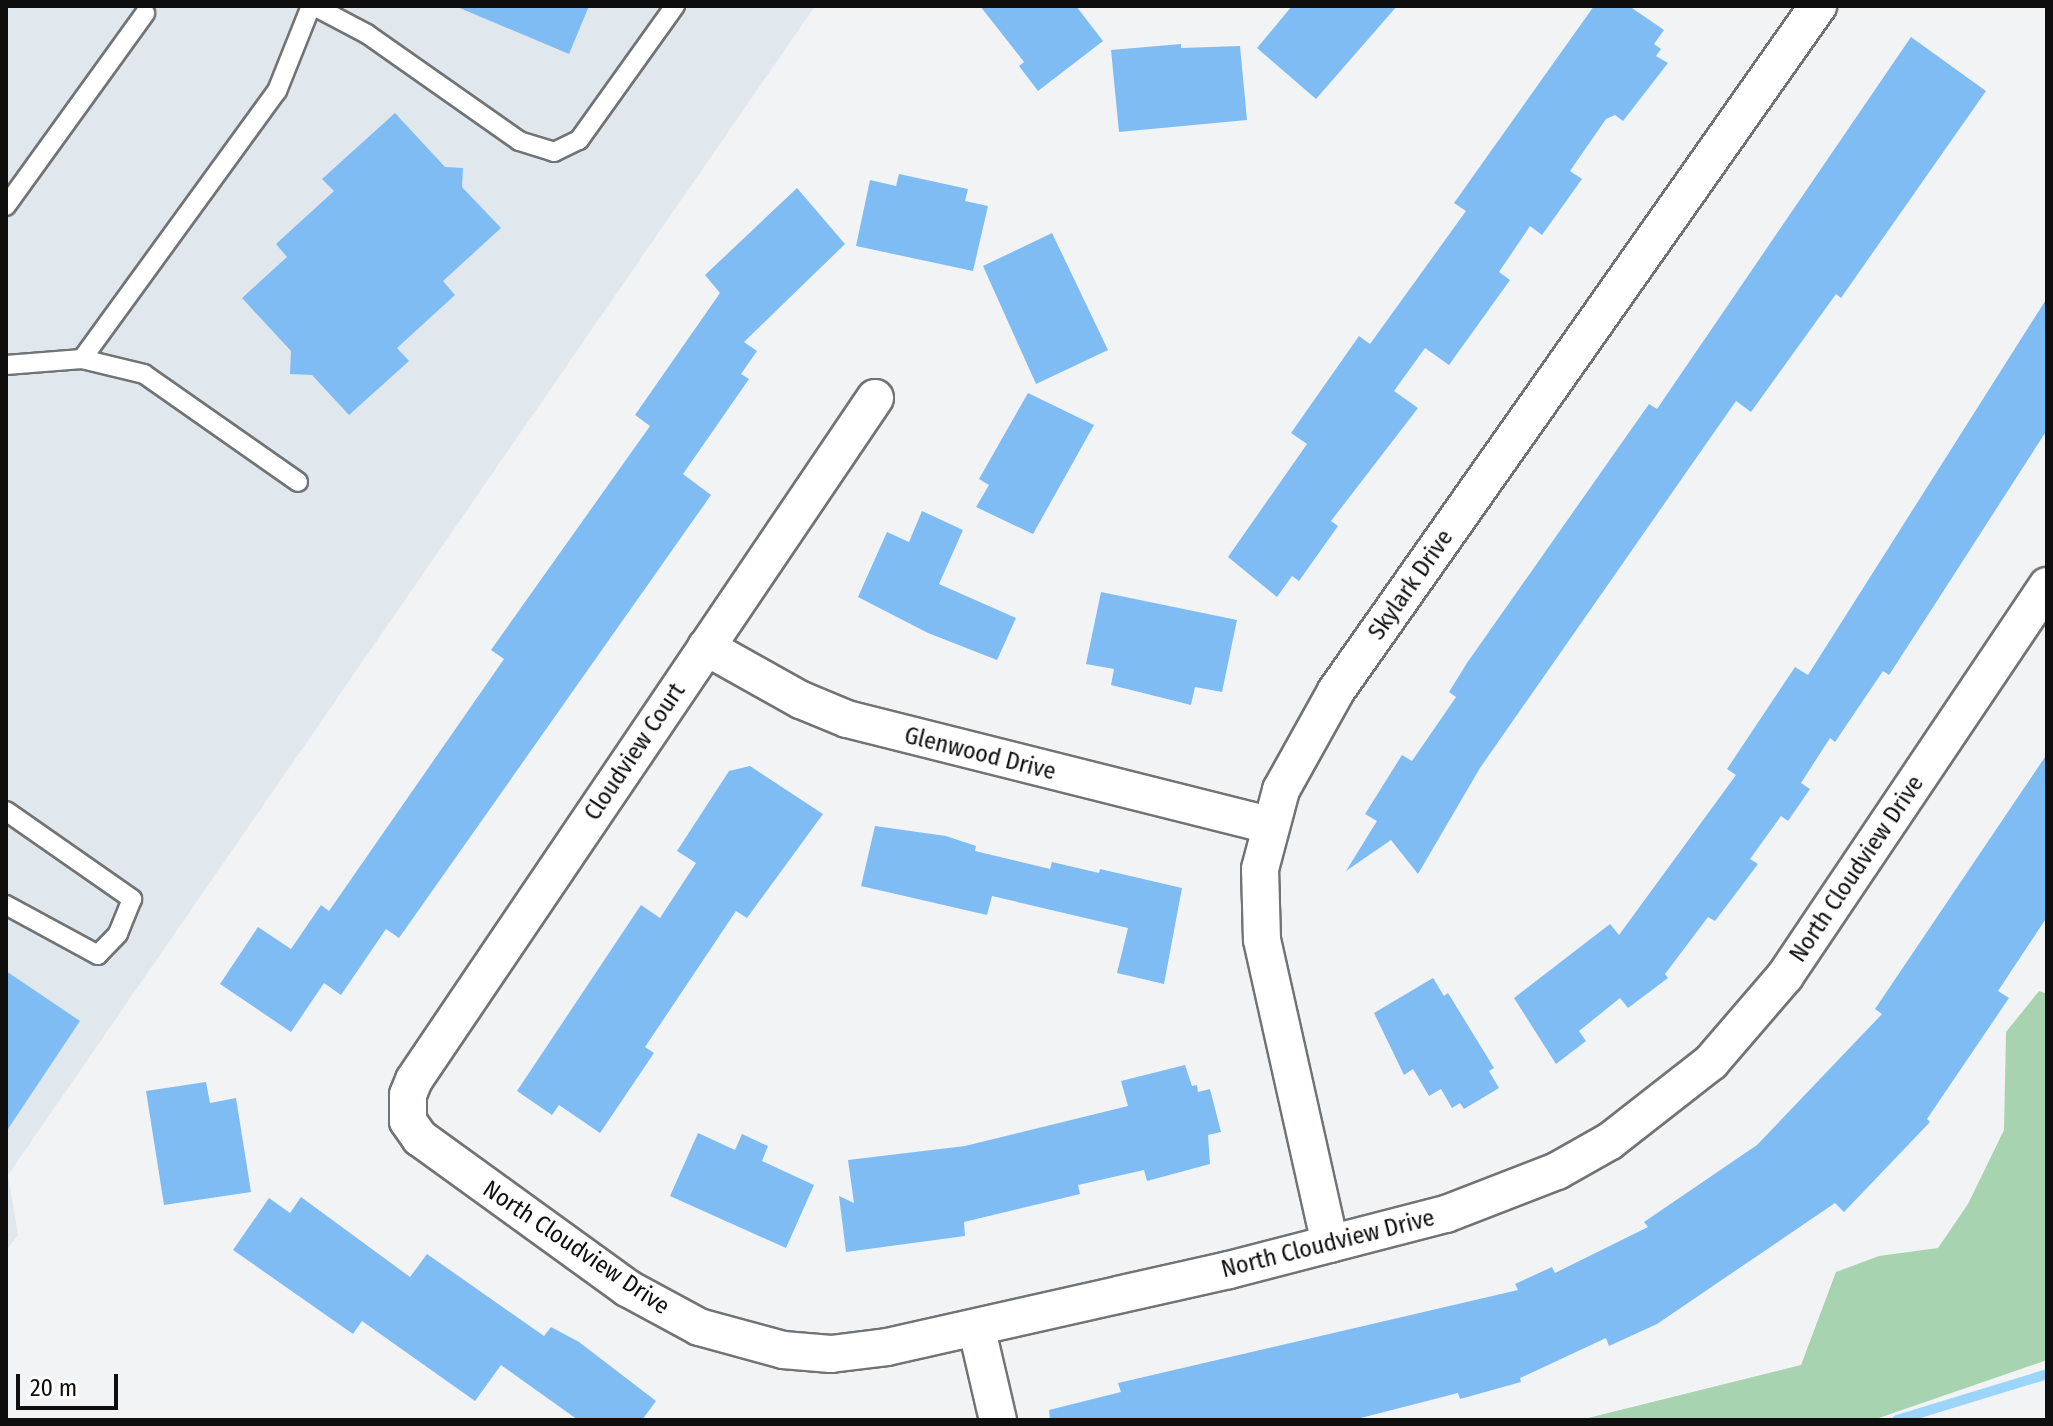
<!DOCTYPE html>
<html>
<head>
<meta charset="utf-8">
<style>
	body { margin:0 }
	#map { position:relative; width:2053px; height:1426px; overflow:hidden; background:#f2f3f4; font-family:"Fira Sans Condensed",sans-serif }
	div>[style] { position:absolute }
	.built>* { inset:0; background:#e0e7ed }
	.green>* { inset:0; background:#a7d3b1 }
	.stream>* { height:10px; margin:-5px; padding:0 5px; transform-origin:5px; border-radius:5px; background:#9bd5fc }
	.building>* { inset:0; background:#80bcf4 }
	.roads { filter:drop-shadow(2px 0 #727374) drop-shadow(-2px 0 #727374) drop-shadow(0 2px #727374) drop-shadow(0 -2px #727374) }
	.lane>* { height:18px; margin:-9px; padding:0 9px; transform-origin:9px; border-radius:9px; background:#fff }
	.street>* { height:36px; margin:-18px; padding:0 18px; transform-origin:18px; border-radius:18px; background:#fff }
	span { translate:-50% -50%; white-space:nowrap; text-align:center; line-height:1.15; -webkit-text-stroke:7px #fff; paint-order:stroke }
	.street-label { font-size:24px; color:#0e0e0e }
	.frame { position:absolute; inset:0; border:8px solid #0e0e0e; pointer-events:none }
	.scale { position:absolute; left:16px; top:1374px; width:102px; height:36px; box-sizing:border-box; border:4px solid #0e0e0e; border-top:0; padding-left:10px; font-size:24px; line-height:28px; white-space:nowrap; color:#0e0e0e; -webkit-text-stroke:6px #fff; paint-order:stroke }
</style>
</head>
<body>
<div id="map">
	<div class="built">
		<i style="clip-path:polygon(6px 6px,815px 6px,8px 1175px,18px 1235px,6px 1251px)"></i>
	</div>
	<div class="green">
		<i style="clip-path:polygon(2039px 991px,2047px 994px,2047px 1360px,1873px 1420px,1580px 1420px,1801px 1365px,1836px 1272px,1879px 1256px,1938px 1248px,1968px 1204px,2004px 1130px,2006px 1032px)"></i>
	</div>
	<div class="stream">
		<i style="left:1897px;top:1420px;width:157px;rotate:-17deg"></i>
	</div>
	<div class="building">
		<i style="clip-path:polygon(455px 6px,589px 6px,569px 54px)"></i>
		<i style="clip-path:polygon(980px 6px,1076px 6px,1103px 41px,1038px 91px,1019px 66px,1024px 62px)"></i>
		<i style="clip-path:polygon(1292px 6px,1397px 6px,1316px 99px,1257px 48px)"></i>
		<i style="clip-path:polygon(1594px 6px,1629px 6px,1664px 30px,1654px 44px,1661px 49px,1656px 56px,1668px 63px,1623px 121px,1615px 115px,1606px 119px,1570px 171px,1582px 179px,1542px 235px,1530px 226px,1499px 272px,1510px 280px,1449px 365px,1425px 348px,1394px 391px,1418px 408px,1331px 521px,1338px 526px,1299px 581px,1292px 576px,1277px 597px,1228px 557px,1307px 444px,1291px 433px,1359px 336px,1370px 344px,1466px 211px,1454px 203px)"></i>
		<i style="clip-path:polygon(1911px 37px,1986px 91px,1841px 298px,1836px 294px,1751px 412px,1736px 401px,1480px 768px,1418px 874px,1391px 840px,1346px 871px,1377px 821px,1365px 814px,1402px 755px,1412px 761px,1456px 697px,1449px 692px,1467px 663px,1649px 404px,1657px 409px)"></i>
		<i style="clip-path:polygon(1181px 44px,1181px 48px,1240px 46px,1247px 120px,1119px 132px,1111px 50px)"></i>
		<i style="clip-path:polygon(395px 113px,445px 167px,463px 168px,462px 187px,501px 228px,443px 281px,455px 295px,397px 348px,409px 361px,349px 415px,312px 375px,290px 374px,291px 351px,242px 298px,287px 257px,276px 244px,334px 191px,322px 179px)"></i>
		<i style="clip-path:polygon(899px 174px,968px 189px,965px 201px,988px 206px,973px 271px,856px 246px,870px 180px,896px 186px)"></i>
		<i style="clip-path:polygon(797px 188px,845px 244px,744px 342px,757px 351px,741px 374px,749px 379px,683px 474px,711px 495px,399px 938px,386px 929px,341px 995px,324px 983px,291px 1032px,220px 984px,258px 927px,291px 949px,321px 905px,329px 911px,504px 659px,491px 650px,650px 426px,635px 415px,720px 293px,705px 275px)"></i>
		<i style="clip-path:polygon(1052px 233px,1108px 350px,1036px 384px,983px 266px)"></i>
		<i style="clip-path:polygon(2047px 298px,2047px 430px,1928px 615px,1889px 675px,1883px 671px,1835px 742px,1830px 738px,1801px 783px,1810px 789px,1788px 821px,1781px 816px,1750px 859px,1758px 864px,1715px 921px,1708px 917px,1665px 974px,1668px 978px,1628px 1008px,1620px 998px,1579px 1031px,1586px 1041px,1556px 1064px,1514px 998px,1610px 924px,1619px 935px,1736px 775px,1727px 769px,1795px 667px,1808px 675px)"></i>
		<i style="clip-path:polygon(1028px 393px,1094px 425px,1033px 534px,976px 507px,989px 485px,979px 479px)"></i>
		<i style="clip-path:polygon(922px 511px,963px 530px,939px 584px,1016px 618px,997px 660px,928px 633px,858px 597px,887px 532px,909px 542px)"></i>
		<i style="clip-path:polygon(1101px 592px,1237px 620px,1222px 692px,1195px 687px,1191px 705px,1111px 685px,1114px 669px,1086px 664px)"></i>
		<i style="clip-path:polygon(2047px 754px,2047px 917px,1998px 991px,2009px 998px,1927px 1119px,1930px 1122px,1844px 1212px,1835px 1203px,1657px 1324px,1609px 1346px,1606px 1338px,1520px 1378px,1521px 1382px,1460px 1399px,1458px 1393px,1353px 1420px,1050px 1420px,1049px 1410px,1121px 1392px,1118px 1383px,1518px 1290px,1515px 1284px,1552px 1267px,1555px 1273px,1648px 1227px,1644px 1222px,1757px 1145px,1882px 1014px,1875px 1009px)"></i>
		<i style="clip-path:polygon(750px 766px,823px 814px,747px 918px,736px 911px,645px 1047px,654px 1053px,600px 1133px,559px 1105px,552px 1115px,517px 1091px,641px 905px,660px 918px,696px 863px,677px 851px,729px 771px)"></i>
		<i style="clip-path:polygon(875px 826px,946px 836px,976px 846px,975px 851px,1050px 869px,1052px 862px,1099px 873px,1100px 869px,1182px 888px,1164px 984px,1117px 973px,1128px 928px,992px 896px,987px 915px,861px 886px)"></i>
		<i style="clip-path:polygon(6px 971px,80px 1021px,6px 1132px)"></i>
		<i style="clip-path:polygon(1433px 978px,1444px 996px,1448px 993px,1494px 1068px,1489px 1071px,1499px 1088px,1464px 1109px,1460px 1103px,1452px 1108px,1441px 1089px,1429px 1096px,1413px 1069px,1404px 1075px,1374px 1013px)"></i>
		<i style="clip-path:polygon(1185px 1065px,1192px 1086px,1197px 1085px,1198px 1092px,1210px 1089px,1221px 1132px,1208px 1135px,1210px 1164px,1147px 1181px,1144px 1170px,1078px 1185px,1080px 1194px,964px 1222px,965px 1236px,846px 1252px,839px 1196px,854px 1203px,848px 1160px,965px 1146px,1128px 1106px,1121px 1081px)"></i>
		<i style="clip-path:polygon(206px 1082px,210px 1103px,236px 1098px,251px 1192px,164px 1205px,146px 1091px)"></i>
		<i style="clip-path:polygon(698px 1133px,735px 1150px,742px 1134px,768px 1146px,762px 1161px,814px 1185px,786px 1248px,670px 1196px)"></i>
		<i style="clip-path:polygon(301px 1197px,410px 1277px,427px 1254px,544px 1336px,551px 1327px,579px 1342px,656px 1401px,642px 1420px,578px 1420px,501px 1365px,475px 1401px,362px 1321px,353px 1334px,233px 1250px,269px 1198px,290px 1213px)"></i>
	</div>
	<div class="roads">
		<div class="lane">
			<i style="left:314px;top:6px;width:60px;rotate:27.8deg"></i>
			<i style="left:367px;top:34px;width:186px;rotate:35.1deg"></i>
			<i style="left:519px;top:141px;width:37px;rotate:17deg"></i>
			<i style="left:554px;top:152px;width:28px;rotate:-26deg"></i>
			<i style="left:579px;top:140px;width:165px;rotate:-54.4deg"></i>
			<i style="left:6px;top:206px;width:238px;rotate:-54.2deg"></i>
			<i style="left:82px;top:359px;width:64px;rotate:13.6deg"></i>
			<i style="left:144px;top:374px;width:188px;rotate:35deg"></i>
			<i style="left:6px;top:365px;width:76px;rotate:-4.5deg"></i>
			<i style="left:82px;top:359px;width:331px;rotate:-54deg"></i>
			<i style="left:277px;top:91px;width:92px;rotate:-68.2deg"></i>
			<i style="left:6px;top:811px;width:154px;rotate:34.9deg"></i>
			<i style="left:132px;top:899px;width:38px;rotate:112deg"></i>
			<i style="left:118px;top:934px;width:29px;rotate:134deg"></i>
			<i style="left:98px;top:955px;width:105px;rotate:-151.5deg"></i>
		</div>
		<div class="street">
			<i style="left:875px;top:398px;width:823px;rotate:124.06deg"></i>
			<i style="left:414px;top:1080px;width:16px;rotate:112deg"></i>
			<i style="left:408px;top:1095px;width:26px;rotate:90deg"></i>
			<i style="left:408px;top:1121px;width:21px;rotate:55deg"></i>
			<i style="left:420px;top:1138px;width:256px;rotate:35.9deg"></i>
			<i style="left:627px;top:1288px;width:82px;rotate:28.4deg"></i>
			<i style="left:699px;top:1327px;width:87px;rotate:15.3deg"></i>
			<i style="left:783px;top:1350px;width:48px;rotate:4.8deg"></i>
			<i style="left:831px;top:1354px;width:56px;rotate:-7.1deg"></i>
			<i style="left:887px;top:1347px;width:351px;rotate:-12.7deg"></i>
			<i style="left:1229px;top:1270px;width:224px;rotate:-14.5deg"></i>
			<i style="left:1446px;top:1214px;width:119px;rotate:-21.2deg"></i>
			<i style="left:1557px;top:1171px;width:61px;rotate:-29.5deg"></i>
			<i style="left:1610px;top:1141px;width:128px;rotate:-38deg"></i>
			<i style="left:1711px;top:1062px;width:113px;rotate:-49.3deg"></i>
			<i style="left:1785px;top:976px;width:470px;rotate:-56.1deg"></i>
			<i style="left:706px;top:647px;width:109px;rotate:29.2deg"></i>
			<i style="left:801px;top:700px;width:50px;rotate:22.4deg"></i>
			<i style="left:847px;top:719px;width:434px;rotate:14.1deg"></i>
			<i style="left:1330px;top:1244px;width:312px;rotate:-102.6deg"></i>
			<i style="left:1262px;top:940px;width:71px;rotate:-91.6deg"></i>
			<i style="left:1260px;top:869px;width:82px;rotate:-75.1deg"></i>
			<i style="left:1281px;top:790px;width:113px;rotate:-60.9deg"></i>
			<i style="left:1336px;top:691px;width:838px;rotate:-54.87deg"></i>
			<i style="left:977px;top:1330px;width:92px;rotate:76.9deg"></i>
		</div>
	</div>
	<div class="street-label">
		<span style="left:1411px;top:585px;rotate:-55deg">Skylark Drive</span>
		<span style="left:635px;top:752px;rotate:-56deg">Cloudview Court</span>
		<span style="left:980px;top:754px;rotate:14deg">Glenwood Drive</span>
		<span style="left:1857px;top:869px;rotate:-56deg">North Cloudview Drive</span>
		<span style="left:1328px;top:1244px;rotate:-14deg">North Cloudview Drive</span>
		<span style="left:576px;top:1248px;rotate:34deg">North Cloudview Drive</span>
	</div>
	<div class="frame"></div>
	<div class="scale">20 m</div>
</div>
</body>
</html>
